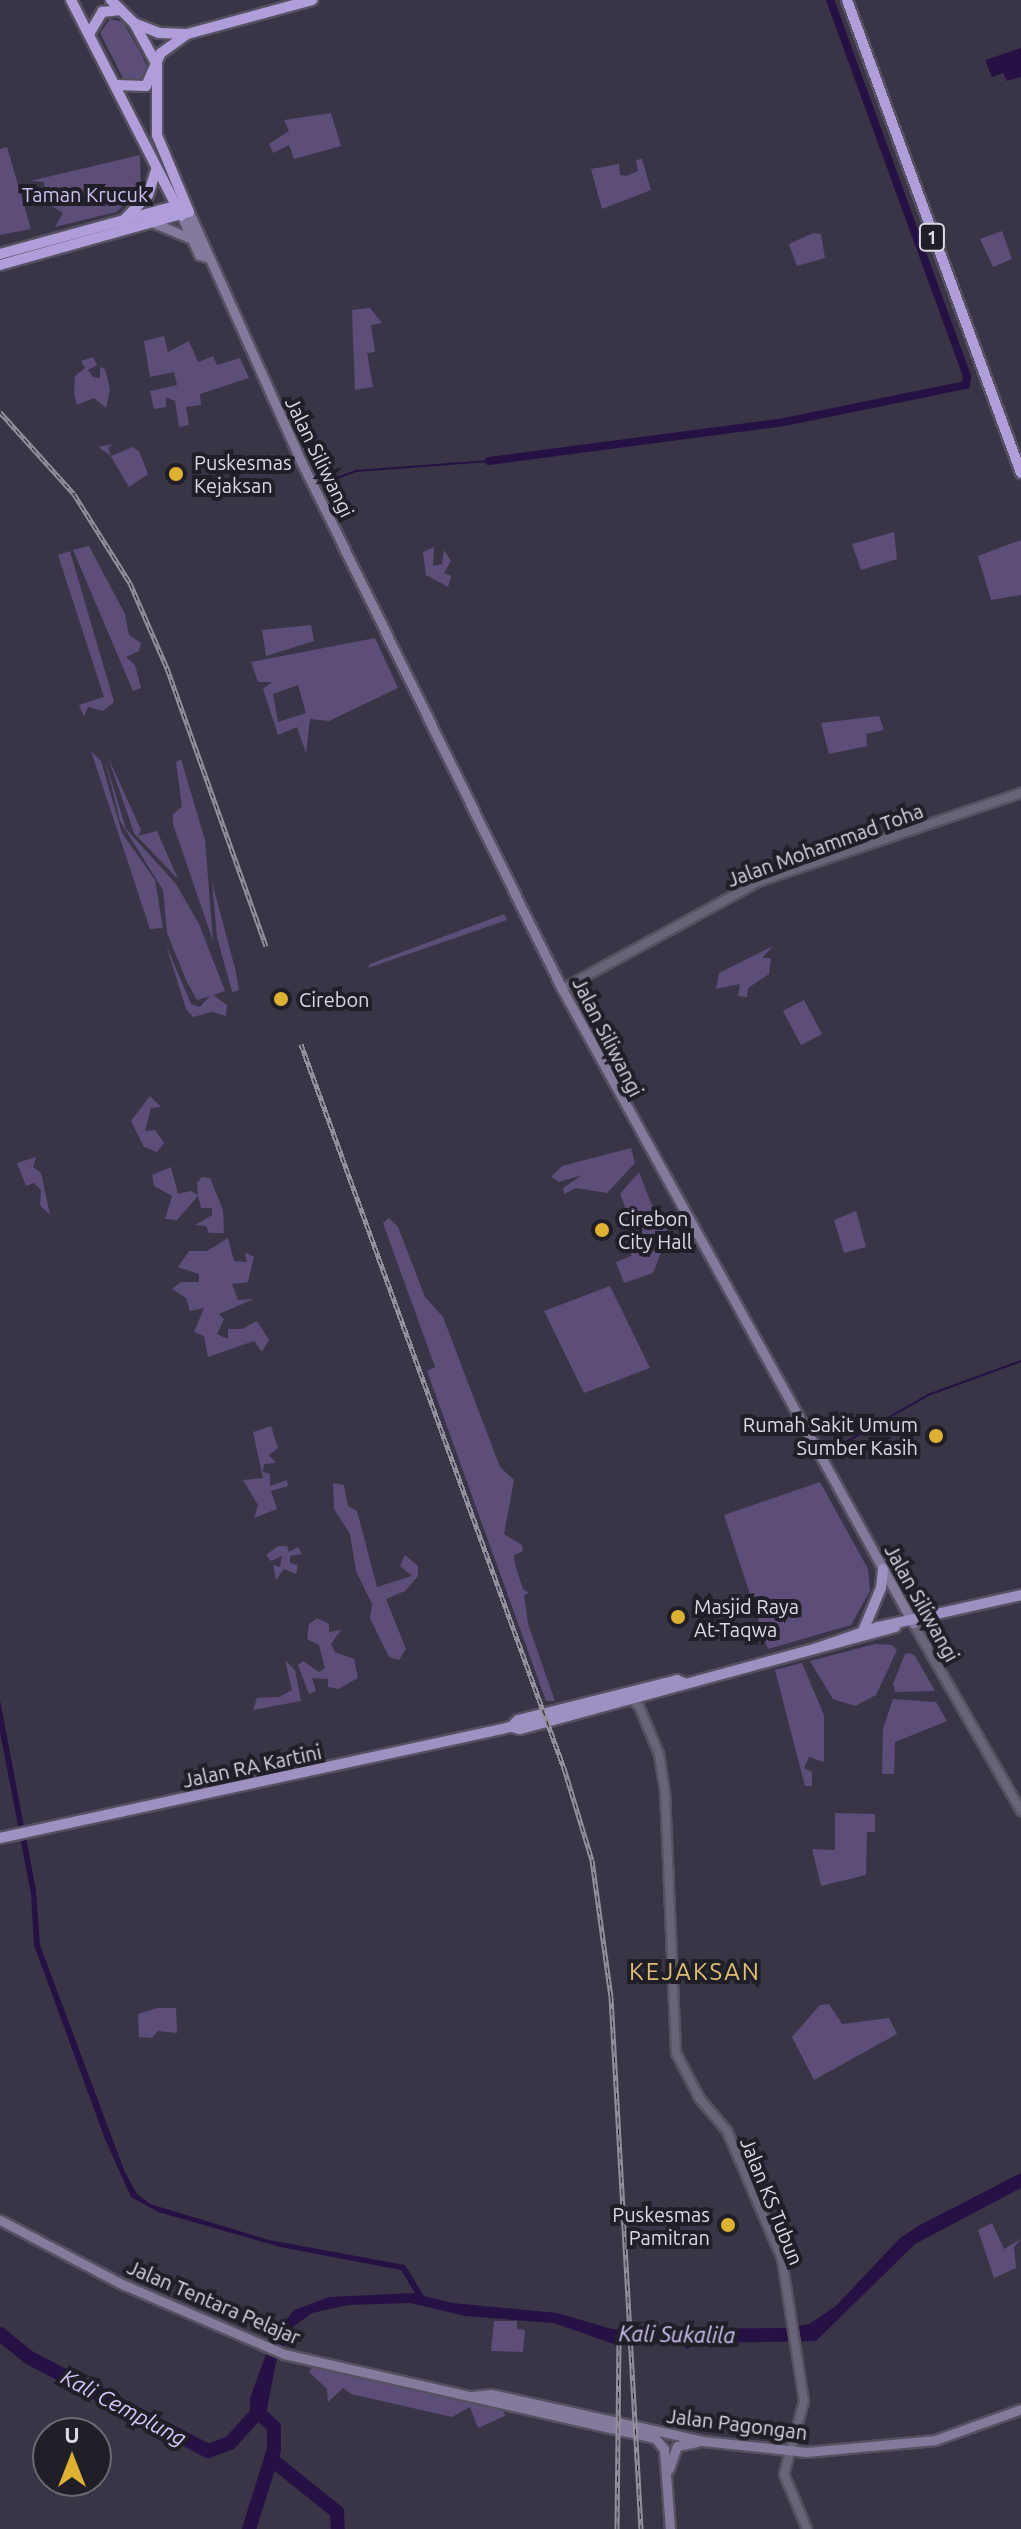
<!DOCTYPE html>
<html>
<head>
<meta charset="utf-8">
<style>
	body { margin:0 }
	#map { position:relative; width:1021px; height:2529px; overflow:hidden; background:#393546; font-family:Ubuntu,sans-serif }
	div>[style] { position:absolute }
	.green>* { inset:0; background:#5c4e79 }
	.water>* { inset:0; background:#261144 }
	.stream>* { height:2px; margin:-1px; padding:0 1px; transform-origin:1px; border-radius:1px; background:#261144 }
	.canal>* { height:8px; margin:-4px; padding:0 4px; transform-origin:4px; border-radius:4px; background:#261144 }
	.river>* { height:14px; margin:-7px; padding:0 7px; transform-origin:7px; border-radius:7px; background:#261144 }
	.roads { filter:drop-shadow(2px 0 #555160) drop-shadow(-2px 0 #555160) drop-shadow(0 2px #555160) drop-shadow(0 -2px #555160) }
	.tertiary>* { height:8px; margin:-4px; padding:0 4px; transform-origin:4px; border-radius:4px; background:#696477 }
	.secondary>* { height:9px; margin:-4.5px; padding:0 4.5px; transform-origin:4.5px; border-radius:4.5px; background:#847a9c }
	.primary>* { height:10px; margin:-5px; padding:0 5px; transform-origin:5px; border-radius:5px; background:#9e90c1 }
	.trunk>* { height:10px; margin:-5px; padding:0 5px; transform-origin:5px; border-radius:5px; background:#b09eda }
	.rail>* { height:5px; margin-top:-2.5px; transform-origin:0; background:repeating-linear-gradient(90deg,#201e26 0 6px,#928e9c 0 12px); box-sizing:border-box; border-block:2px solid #928e9c }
	.dots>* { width:22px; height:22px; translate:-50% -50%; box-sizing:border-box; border:4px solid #201e26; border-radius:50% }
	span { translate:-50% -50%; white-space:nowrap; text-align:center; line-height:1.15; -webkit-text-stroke:8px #201e26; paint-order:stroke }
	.shield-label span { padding:2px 6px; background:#201e26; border:2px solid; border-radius:6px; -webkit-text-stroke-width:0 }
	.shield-label { font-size:18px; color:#dcd9e4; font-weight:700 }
	.park-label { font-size:20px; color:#cdbff2 }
	.street-label { font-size:20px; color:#dcd9e4 }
	.poi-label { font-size:20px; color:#dcd9e4 }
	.left { translate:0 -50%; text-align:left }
	.right { translate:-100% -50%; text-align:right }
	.water-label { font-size:22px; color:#d5c7fa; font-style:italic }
	.quarter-label { font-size:24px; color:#ddbf74; letter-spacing:2px }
	.north { position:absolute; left:32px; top:2417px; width:80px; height:80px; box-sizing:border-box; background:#201e26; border:2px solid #6b6972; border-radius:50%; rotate:0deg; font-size:22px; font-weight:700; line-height:32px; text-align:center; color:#dcd9e4 }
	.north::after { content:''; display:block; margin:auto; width:28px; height:36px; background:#deb133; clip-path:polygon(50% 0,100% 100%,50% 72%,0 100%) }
</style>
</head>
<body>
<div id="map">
	<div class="green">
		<i style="clip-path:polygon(110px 19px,123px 22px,142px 55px,148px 69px,140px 80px,124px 80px,100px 33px)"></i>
		<i style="clip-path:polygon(331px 113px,341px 146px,294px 159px,289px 145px,273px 153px,269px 144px,289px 131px,284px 120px)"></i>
		<i style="clip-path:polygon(7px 147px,31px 229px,0 235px,0 149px)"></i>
		<i style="clip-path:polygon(140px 155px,141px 190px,116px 212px,55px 227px,63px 213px,48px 204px,44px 182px,30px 181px)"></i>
		<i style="clip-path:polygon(642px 159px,651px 190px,602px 209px,591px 169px,619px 164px,620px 175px,626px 176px,638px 171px,636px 160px)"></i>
		<i style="clip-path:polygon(1002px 231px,1012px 259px,993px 267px,980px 239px)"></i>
		<i style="clip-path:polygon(813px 233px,821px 234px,825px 258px,797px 266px,789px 244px)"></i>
		<i style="clip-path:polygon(370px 308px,382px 323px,371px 325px,375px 352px,367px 353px,373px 387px,355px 390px,352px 310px)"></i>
		<i style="clip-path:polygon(164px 336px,168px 352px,189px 341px,198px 362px,213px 356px,217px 365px,240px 358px,249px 378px,200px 394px,201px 405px,186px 407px,189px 425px,179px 427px,175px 401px,166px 397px,166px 407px,154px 409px,150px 391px,177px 385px,174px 372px,150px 377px,144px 341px)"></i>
		<i style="clip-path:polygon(93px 357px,97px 365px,88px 370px,93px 377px,100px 378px,100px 367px,105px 369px,110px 389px,106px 408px,94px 398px,77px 405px,74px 393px,75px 376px,85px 368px,81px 361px)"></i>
		<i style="clip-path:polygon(113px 444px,108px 448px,111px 456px,133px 447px,139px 451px,148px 474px,129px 487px,110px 455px,98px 447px)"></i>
		<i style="clip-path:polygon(894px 532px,897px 559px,861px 570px,852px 544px)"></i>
		<i style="clip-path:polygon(1021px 540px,1021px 595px,991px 600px,978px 556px)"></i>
		<i style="clip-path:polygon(89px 546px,125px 614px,129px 635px,141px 643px,139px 651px,126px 657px,135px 665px,141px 688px,133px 691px,73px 550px)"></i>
		<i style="clip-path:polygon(434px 547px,433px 566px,442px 564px,444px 550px,451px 561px,444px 573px,451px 576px,448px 587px,426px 575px,423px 552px)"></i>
		<i style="clip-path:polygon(70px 551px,114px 702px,103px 711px,88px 707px,84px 717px,79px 705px,104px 697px,58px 555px)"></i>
		<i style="clip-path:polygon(311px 625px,314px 641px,266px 656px,262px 630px)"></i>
		<i style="clip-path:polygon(evenodd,375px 638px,398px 688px,329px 721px,310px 719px,306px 753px,297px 727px,278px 735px,263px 689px,272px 682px,258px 682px,251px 662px,375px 638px,298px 685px,306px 713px,278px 722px,273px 694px,298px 685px)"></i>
		<i style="clip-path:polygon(879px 716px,884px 730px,866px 734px,867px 746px,829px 754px,821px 723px)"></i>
		<i style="clip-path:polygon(91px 751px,101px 761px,122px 833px,155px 880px,163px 928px,150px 929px)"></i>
		<i style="clip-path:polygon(108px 757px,141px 830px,138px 836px,157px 831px,178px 879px,134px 833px)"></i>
		<i style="clip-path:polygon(181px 759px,205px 840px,213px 941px,173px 824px,173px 814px,182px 807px,176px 762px)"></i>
		<i style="clip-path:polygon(105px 760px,126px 829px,176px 884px,199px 924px,225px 991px,213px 995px,227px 1005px,226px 1016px,212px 1012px,193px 1017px,186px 1009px,166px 945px,191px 1004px,200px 1007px,210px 996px,197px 1000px,187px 982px,167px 933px,163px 890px,120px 821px)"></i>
		<i style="clip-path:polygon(212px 882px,236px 972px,239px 990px,232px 992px,217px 937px)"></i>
		<i style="clip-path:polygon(504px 914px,507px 920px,368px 968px,370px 964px)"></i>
		<i style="clip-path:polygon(773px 946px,762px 958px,771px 958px,769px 974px,748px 988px,747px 997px,738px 996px,740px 984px,716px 989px,719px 973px)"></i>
		<i style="clip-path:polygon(804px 1000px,822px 1034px,801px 1045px,783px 1011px)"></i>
		<i style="clip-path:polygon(150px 1096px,161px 1107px,151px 1108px,145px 1131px,155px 1130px,164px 1143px,157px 1152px,144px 1147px,131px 1121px)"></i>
		<i style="clip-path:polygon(631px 1148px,635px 1163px,607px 1193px,576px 1188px,564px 1194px,563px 1188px,582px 1175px,559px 1182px,551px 1177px,562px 1166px)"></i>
		<i style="clip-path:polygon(36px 1157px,33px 1167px,41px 1173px,50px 1215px,40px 1205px,41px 1190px,34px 1183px,26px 1186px,17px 1163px)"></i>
		<i style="clip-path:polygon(171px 1167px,178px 1194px,191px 1191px,198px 1195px,197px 1183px,202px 1177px,210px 1178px,223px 1210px,224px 1233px,209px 1233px,206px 1226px,195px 1225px,212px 1215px,212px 1208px,201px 1208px,198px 1196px,177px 1220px,165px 1219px,172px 1196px,154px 1186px,152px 1175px)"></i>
		<i style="clip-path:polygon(639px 1172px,650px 1201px,675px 1244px,641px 1240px,636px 1234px,620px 1194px)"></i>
		<i style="clip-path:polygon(856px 1211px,866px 1247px,844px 1253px,834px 1220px)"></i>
		<i style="clip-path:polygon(389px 1218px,398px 1227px,425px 1297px,443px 1317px,500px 1467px,514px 1480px,504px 1534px,522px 1545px,523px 1551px,514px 1555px,515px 1564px,523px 1589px,529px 1593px,524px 1595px,528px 1624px,555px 1701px,546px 1701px,427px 1371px,435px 1367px,383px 1223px)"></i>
		<i style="clip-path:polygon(228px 1238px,234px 1261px,247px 1262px,245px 1252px,254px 1257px,248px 1282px,232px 1284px,238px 1300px,254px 1299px,219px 1314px,224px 1319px,217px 1334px,228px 1339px,228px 1329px,242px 1329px,257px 1321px,269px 1340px,262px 1352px,254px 1341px,208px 1357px,204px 1336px,194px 1332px,204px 1308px,190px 1311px,186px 1298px,172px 1289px,181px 1282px,199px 1282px,199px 1274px,178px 1267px,189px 1251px,207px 1251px)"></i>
		<i style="clip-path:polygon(632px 1247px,661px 1252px,653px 1273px,624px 1283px,616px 1262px,631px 1256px)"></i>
		<i style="clip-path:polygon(610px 1286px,650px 1368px,584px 1393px,544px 1311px)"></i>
		<i style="clip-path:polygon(271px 1426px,278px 1448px,269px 1455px,276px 1463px,264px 1464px,263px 1472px,270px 1474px,270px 1486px,287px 1480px,288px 1486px,271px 1491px,277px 1509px,254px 1518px,258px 1505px,243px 1480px,263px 1478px,253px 1432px)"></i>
		<i style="clip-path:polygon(820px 1482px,868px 1569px,870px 1591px,851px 1625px,768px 1649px,724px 1515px)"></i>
		<i style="clip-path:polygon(333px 1483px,344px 1485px,348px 1506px,357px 1511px,377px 1587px,412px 1576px,400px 1566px,405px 1555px,418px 1566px,418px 1576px,405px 1591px,386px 1599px,406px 1649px,399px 1660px,389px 1657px,370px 1618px,372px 1604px,356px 1571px,350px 1534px,334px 1509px)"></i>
		<i style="clip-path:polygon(278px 1546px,287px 1546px,289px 1552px,298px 1547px,302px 1554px,290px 1556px,290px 1563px,298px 1565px,296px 1574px,284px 1569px,276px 1580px,273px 1565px,280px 1567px,282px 1556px,271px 1561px,266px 1555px)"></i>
		<i style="clip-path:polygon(317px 1618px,329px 1624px,329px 1632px,341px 1630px,331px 1644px,335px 1652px,354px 1659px,358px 1678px,338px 1689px,328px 1687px,328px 1679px,312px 1678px,316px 1691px,309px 1694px,298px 1665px,303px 1661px,319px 1672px,325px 1668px,319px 1645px,307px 1639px,309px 1624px)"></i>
		<i style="clip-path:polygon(875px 1644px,892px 1645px,897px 1650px,876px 1695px,855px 1706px,833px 1699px,810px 1661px)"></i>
		<i style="clip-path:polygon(910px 1653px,915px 1656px,935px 1691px,895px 1692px,893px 1684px,905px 1654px)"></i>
		<i style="clip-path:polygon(285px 1660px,295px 1670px,301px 1701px,253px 1710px,257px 1698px,279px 1697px,292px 1690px)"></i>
		<i style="clip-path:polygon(802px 1663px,824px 1715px,824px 1762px,809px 1757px,804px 1768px,812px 1772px,812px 1786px,805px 1786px,775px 1670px)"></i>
		<i style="clip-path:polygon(893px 1699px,936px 1702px,947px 1721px,895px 1742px,894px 1774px,882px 1774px,883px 1729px)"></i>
		<i style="clip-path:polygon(835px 1813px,875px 1814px,875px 1832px,867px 1832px,866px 1875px,821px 1886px,812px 1849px,835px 1850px)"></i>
		<i style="clip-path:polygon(829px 2004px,842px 2024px,889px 2018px,897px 2034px,814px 2080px,792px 2037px,820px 2005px)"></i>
		<i style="clip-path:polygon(157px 2008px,176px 2008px,177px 2033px,158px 2031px,152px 2038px,139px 2037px,138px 2014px)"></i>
		<i style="clip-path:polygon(992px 2223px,1004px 2249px,1021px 2239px,1014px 2247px,1016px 2268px,994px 2278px,978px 2230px)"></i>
		<i style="clip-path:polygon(494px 2321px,517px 2321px,517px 2329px,525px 2330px,523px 2352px,491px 2351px)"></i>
		<i style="clip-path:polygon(314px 2365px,487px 2404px,503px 2409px,505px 2416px,478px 2428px,470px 2407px,452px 2417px,351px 2394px,343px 2388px,328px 2402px,327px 2389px,309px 2372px)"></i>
	</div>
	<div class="water">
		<i style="clip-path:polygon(1021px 48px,1021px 77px,1007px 81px,1003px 73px,992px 77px,985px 60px)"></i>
		<i style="clip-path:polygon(0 1700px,36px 1890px,40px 1945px,124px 2170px,137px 2194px,150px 2204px,269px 2240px,405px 2265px,424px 2296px,453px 2303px,557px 2313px,612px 2329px,786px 2328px,809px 2324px,836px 2306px,899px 2239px,918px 2226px,1021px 2173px,1021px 2188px,915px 2244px,816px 2341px,699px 2343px,687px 2349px,683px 2344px,648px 2338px,635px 2345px,614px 2344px,554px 2323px,465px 2316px,410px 2303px,348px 2305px,312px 2313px,294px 2326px,276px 2362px,266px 2414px,258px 2420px,250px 2416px,250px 2398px,272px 2338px,294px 2310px,329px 2297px,415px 2293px,401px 2270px,280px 2247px,158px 2212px,131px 2197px,105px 2139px,34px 1945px,31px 1894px,0 1732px)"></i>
	</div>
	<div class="stream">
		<i style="left:326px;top:482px;width:32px;rotate:-20deg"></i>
		<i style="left:356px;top:471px;width:133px;rotate:-4.3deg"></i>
		<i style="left:830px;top:1451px;width:113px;rotate:-29.7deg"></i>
		<i style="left:928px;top:1395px;width:99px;rotate:-20.1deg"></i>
	</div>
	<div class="canal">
		<i style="left:489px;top:461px;width:298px;rotate:-7.5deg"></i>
		<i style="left:784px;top:422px;width:186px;rotate:-11.5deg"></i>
		<i style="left:966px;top:385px;width:9px;rotate:-84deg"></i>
		<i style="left:967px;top:376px;width:400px;rotate:-110deg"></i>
	</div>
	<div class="river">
		<i style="left:0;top:2334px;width:36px;rotate:39deg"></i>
		<i style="left:28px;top:2357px;width:203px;rotate:27.6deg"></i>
		<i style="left:208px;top:2451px;width:23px;rotate:-20deg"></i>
		<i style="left:230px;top:2443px;width:42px;rotate:-47.9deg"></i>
		<i style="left:271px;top:2459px;width:85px;rotate:38.8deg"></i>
		<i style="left:337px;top:2512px;width:17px;rotate:87deg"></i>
		<i style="left:249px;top:2529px;width:84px;rotate:-72.6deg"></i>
		<i style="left:274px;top:2449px;width:22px;rotate:-90deg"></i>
		<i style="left:274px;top:2427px;width:22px;rotate:-137deg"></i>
	</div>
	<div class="roads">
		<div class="tertiary">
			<i style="left:562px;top:989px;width:223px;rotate:-28.6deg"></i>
			<i style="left:758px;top:882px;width:278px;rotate:-18.7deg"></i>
			<i style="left:913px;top:1623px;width:217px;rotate:60.1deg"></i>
			<i style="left:632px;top:1700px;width:9px;rotate:41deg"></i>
			<i style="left:639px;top:1706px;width:52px;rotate:67.4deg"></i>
			<i style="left:659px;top:1754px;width:37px;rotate:81deg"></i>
			<i style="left:665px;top:1791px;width:262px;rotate:87.6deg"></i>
			<i style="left:676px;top:2053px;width:52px;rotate:62.4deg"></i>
			<i style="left:700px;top:2099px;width:42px;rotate:49.8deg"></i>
			<i style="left:727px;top:2131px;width:139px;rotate:66.7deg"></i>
			<i style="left:782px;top:2259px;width:144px;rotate:81.2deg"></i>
			<i style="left:804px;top:2401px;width:76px;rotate:105.3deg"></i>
			<i style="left:784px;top:2474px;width:60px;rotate:67.3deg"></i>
		</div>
		<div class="secondary">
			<i style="left:189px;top:212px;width:275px;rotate:65.8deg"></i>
			<i style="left:302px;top:463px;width:587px;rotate:63.7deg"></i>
			<i style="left:562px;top:989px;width:725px;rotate:61.03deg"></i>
			<i style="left:181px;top:215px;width:44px;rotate:65.8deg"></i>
			<i style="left:199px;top:255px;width:7px;rotate:16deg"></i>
			<i style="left:154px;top:223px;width:41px;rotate:22.8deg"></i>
			<i style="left:0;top:2220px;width:140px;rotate:27.7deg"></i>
			<i style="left:124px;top:2285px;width:174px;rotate:23.3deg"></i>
			<i style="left:284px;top:2354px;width:380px;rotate:12.8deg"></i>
			<i style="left:655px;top:2438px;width:14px;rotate:51deg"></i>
			<i style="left:664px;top:2449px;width:80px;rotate:85.7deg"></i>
			<i style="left:472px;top:2396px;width:19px;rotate:-6deg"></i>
			<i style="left:491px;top:2394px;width:217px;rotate:12.5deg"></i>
			<i style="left:703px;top:2441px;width:104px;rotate:6.1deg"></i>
			<i style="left:806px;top:2452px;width:130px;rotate:-5.3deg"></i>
			<i style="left:935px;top:2440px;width:91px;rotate:-19.8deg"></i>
			<i style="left:669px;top:2469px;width:24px;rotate:-71deg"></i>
			<i style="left:677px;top:2446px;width:20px;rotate:-11deg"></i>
		</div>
		<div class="primary">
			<i style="left:863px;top:1631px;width:47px;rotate:-67.3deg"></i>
			<i style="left:881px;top:1588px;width:19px;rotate:-84deg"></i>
			<i style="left:814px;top:1649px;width:68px;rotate:-19deg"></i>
			<i style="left:878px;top:1627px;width:147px;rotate:-12.6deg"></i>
			<i style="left:511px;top:1727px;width:10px;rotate:-45deg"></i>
			<i style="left:518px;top:1720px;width:164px;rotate:-14.1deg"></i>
			<i style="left:677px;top:1680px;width:8px;rotate:23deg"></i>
			<i style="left:0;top:1838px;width:523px;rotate:-12.26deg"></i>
			<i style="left:511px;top:1727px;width:9px;rotate:13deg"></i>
			<i style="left:520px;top:1729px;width:389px;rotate:-15.2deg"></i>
		</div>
		<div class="trunk">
			<i style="left:71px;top:0;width:242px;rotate:62.9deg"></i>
			<i style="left:847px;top:0;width:504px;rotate:69.8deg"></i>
			<i style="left:136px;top:24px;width:25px;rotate:21deg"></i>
			<i style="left:159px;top:33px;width:27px;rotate:2deg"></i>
			<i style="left:89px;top:34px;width:26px;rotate:-59deg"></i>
			<i style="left:102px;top:12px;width:19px;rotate:-6deg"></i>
			<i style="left:116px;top:85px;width:30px;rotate:2deg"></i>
			<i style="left:146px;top:86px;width:36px;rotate:-66deg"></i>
			<i style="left:161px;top:53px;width:32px;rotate:-36deg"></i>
			<i style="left:187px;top:34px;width:130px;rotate:-15.2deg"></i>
			<i style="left:123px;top:221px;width:36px;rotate:-46deg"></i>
			<i style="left:148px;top:195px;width:28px;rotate:-72deg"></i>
			<i style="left:0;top:254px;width:186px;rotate:-15.3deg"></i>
			<i style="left:0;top:265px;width:196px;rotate:-15.7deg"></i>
			<i style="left:189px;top:212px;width:83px;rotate:-112.6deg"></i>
			<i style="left:157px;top:135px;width:70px;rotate:-90deg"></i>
			<i style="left:157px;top:65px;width:48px;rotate:-118.7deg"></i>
			<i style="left:134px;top:23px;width:33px;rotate:-135deg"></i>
		</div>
	</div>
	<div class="rail">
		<i style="left:0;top:412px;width:110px;rotate:47.9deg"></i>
		<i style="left:74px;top:494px;width:105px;rotate:57.8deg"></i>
		<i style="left:130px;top:583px;width:93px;rotate:66.5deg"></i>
		<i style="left:167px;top:668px;width:295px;rotate:70.4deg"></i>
		<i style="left:301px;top:1044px;width:770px;rotate:70.04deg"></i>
		<i style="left:564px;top:1768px;width:96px;rotate:73.1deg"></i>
		<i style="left:592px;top:1860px;width:138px;rotate:82.1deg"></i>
		<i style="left:611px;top:1997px;width:533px;rotate:86.77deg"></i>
		<i style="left:617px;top:2529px;width:194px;rotate:-89.4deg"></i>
	</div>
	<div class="dots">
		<i style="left:176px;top:474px;background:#deb133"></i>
		<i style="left:281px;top:999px;background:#deb133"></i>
		<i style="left:602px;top:1230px;background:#deb133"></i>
		<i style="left:936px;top:1436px;background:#deb133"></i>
		<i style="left:678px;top:1617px;background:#deb133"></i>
		<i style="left:728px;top:2225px;background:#deb133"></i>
	</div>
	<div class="shield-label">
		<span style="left:932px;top:237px">1</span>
	</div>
	<div class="park-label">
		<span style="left:85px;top:194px">Taman Krucuk</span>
	</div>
	<div class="street-label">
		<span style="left:320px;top:457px;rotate:64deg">Jalan Siliwangi</span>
		<span style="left:825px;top:845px;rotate:-20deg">Jalan Mohammad Toha</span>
		<span style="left:608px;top:1037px;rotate:63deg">Jalan Siliwangi</span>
		<span style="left:922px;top:1603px;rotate:61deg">Jalan Siliwangi</span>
		<span style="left:252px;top:1766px;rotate:-12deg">Jalan RA Kartini</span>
		<span style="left:772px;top:2201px;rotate:68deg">Jalan KS Tubun</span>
		<span style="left:214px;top:2302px;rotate:23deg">Jalan Tentara Pelajar</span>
		<span style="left:737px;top:2424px;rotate:7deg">Jalan Pagongan</span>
	</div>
	<div class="poi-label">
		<span class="left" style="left:194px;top:474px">Puskesmas<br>Kejaksan</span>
		<span class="left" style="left:299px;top:999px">Cirebon</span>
		<span class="left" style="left:618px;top:1230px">Cirebon<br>City Hall</span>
		<span class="right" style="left:918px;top:1436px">Rumah Sakit Umum<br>Sumber Kasih</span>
		<span class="left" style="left:694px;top:1618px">Masjid Raya<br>At-Taqwa</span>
		<span class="right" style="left:710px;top:2226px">Puskesmas<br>Pamitran</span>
	</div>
	<div class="water-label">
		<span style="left:677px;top:2334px;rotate:1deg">Kali Sukalila</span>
		<span style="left:124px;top:2407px;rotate:28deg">Kali Cemplung</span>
	</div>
	<div class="quarter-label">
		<span style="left:695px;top:1972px">KEJAKSAN</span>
	</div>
	<div class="north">U</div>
</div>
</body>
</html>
